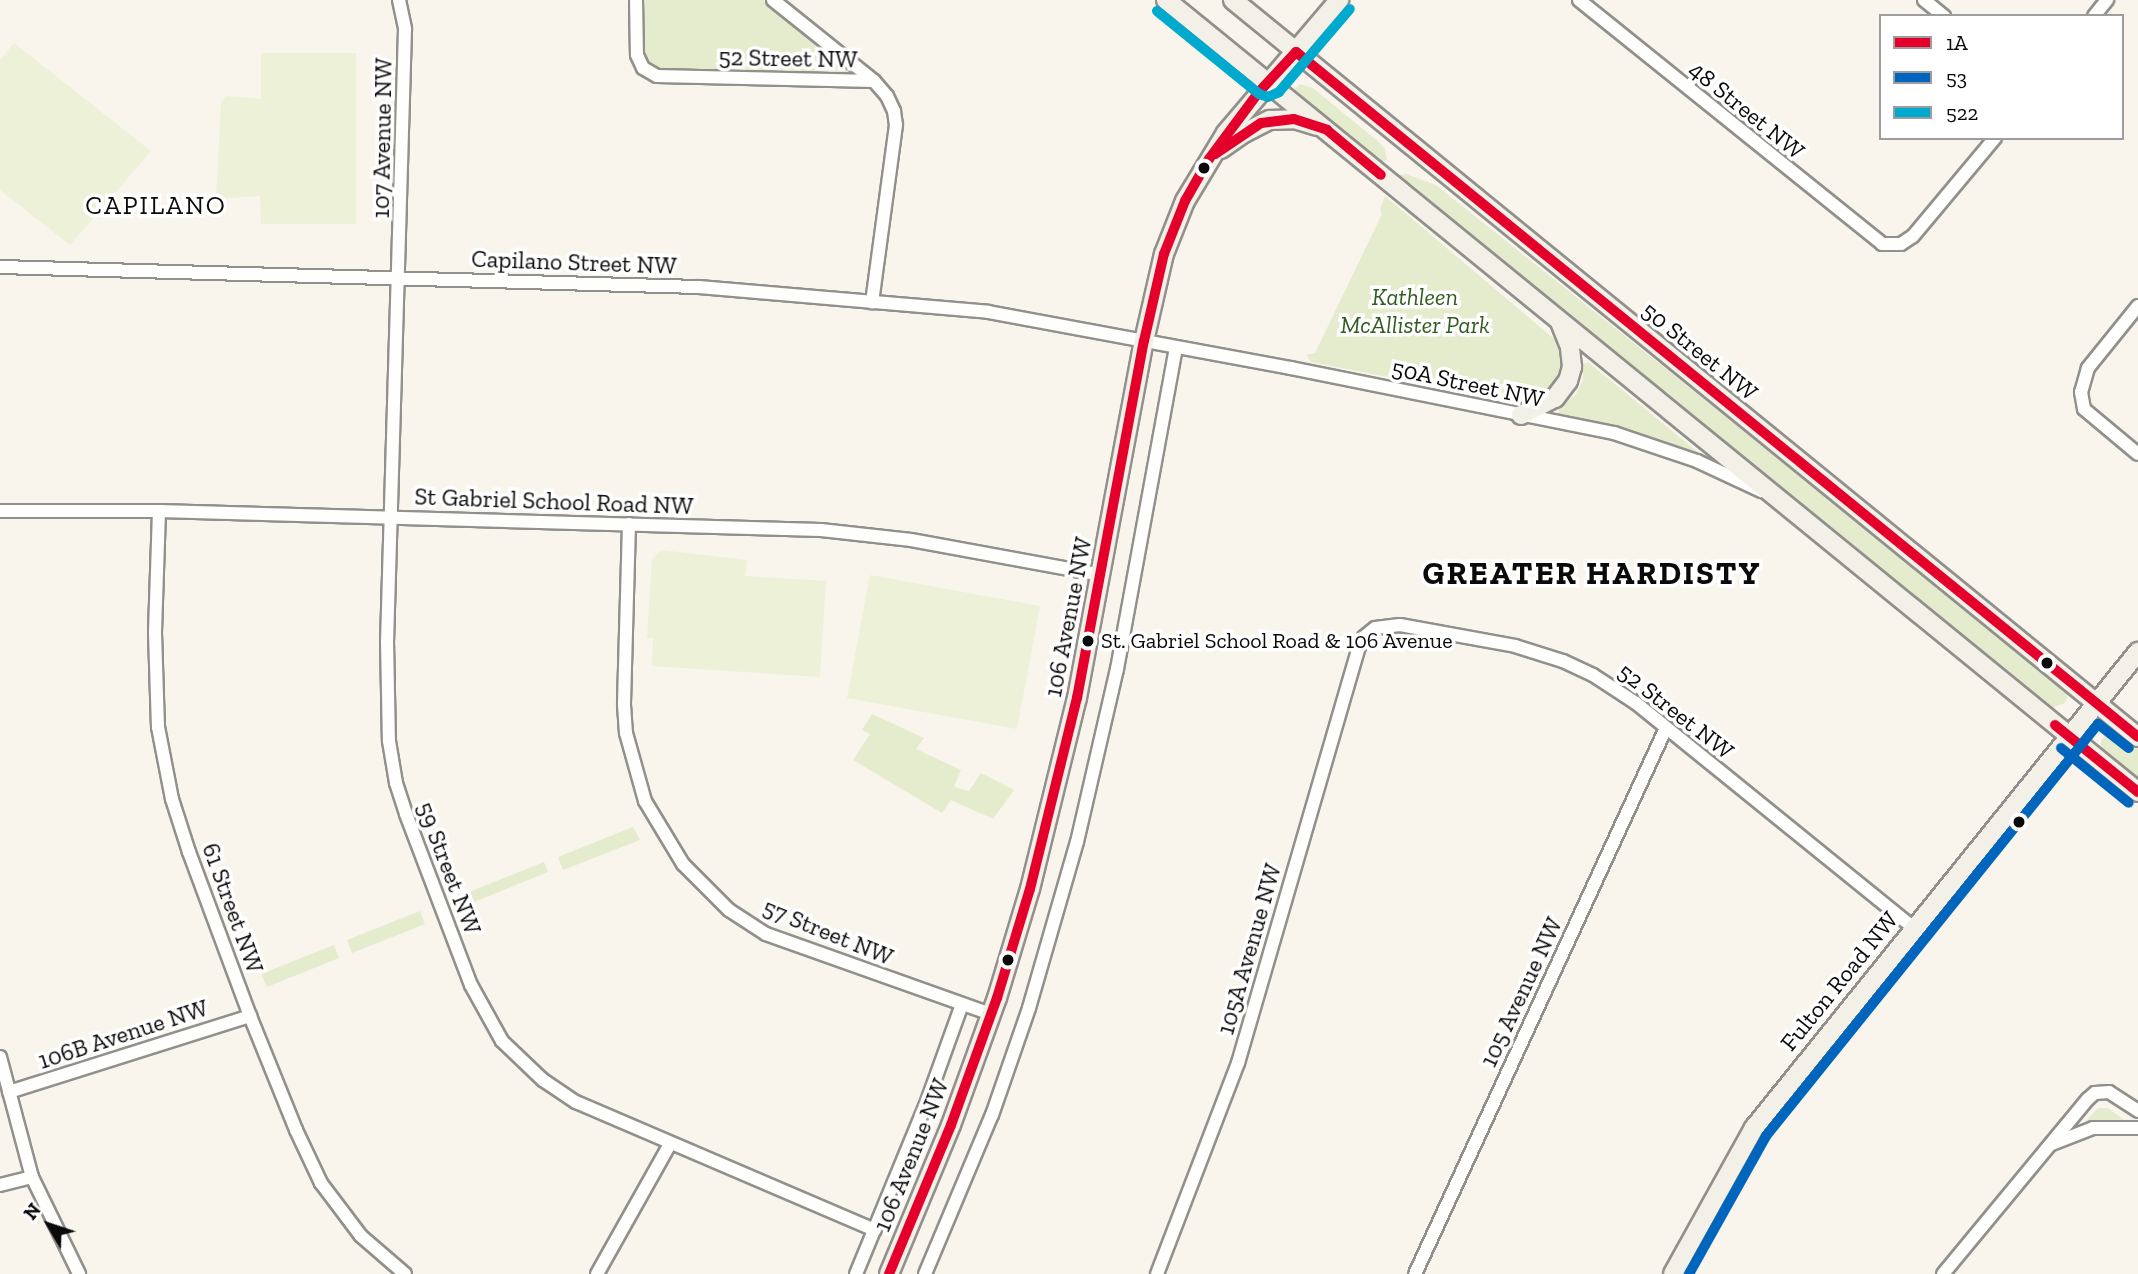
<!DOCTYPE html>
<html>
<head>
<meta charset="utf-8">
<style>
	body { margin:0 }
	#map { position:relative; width:2138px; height:1274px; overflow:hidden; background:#f9f5ec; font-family:"Zilla Slab",serif }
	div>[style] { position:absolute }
	.green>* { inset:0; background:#e4eccd }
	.pitch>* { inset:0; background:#edf1d7 }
	.roads { filter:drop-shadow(2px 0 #92908c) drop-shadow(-2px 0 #92908c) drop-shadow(0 2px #92908c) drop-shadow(0 -2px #92908c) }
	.street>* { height:12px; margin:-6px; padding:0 6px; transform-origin:6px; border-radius:6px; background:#fefefc }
	.secondary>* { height:18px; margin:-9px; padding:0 9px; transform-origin:9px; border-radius:9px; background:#f3f1e7 }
	.bus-1>* { height:10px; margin:-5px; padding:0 5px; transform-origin:5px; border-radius:5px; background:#e4002b }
	.bus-2>* { height:10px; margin:-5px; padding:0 5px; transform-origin:5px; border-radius:5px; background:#0065bd }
	.bus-3>* { height:10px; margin:-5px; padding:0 5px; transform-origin:5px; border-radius:5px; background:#00a9ce }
	.dots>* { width:19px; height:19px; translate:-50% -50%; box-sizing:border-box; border:4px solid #fff; border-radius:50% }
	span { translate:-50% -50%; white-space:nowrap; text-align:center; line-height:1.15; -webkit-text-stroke:7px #fff; paint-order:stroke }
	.bus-label { font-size:22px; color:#0a0a0a }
	.left { translate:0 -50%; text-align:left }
	.street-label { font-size:24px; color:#0a0a0a }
	.park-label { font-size:24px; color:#315c1f; font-style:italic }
	.neighbourhood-label { font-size:26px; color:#0a0a0a; letter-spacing:2px }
	.district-label { font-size:32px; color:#0a0a0a; font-weight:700; letter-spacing:2px }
	.legend { position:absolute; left:1879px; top:14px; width:245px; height:126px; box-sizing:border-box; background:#fff; border:2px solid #9d9d9d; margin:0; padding:9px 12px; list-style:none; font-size:21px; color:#0a0a0a }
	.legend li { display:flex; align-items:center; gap:14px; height:35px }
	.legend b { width:35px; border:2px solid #9d9d9d }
	.north { position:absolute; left:14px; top:1190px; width:70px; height:70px; -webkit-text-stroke:5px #fff; paint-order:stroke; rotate:309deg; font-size:19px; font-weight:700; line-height:28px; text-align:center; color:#0a0a0a }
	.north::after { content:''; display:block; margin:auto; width:24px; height:32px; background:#0a0a0a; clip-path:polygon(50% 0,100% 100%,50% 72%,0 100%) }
</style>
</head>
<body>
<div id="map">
	<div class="green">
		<i style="clip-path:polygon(636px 0,773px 0,874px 81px,664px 77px,643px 68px)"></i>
		<i style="clip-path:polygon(1300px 84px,1313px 88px,1380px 143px,1385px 149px,1387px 160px,1378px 163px,1298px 97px,1295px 89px)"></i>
		<i style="clip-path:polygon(1406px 174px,1436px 185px,2065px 688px,2068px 694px,2065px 703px,2051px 708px,1400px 179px,1400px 175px)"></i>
		<i style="clip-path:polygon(1385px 196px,1559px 343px,1563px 356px,1560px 379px,1544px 397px,1515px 402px,1311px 362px,1306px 355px,1315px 353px,1382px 214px,1380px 209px)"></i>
		<i style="clip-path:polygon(1588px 362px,1705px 458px,1642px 436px,1558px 416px,1559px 409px,1576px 394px,1583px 380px,1583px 364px)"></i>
		<i style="clip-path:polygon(872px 714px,924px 738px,916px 749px,961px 770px,954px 787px,969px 791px,981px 773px,1014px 790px,993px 819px,951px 800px,942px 813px,853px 760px,870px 734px,862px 730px)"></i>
		<i style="clip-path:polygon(2110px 731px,2119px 733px,2138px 748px,2138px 780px,2101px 746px,2101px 740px)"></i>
		<i style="clip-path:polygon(633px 827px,640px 840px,563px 870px,558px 857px)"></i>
		<i style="clip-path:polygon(544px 862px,548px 872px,469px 904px,464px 894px)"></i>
		<i style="clip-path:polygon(420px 911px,425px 924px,352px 953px,347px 940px)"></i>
		<i style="clip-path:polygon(334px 945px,339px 958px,267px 987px,261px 974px)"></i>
		<i style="clip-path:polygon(2098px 1108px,2108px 1108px,2124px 1120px,2121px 1124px,2084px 1123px)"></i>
	</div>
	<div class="pitch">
		<i style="clip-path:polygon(14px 43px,151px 151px,70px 245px,0 190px,0 60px)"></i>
		<i style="clip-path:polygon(261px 53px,356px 53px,356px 224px,261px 224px,260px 196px,216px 199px,221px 102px,226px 96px,261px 99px)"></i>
		<i style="clip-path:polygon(661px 550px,747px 560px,745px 576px,826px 581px,820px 677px,652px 666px,653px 638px,647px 638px,652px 559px)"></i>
		<i style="clip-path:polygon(870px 575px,1040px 606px,1017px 729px,847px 698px)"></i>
	</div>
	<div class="roads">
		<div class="street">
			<i style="left:399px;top:0;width:30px;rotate:78deg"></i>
			<i style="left:405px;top:29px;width:612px;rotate:91.68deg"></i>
			<i style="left:387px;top:641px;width:100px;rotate:88.9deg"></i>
			<i style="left:389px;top:741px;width:43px;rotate:80.5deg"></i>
			<i style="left:396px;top:783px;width:33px;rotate:72deg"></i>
			<i style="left:406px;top:814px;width:183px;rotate:69.2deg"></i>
			<i style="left:471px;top:985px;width:64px;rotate:61deg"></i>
			<i style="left:502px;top:1041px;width:57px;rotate:43.6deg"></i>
			<i style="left:543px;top:1080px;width:40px;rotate:34deg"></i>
			<i style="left:576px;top:1102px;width:325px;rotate:23.2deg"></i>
			<i style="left:636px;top:0;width:55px;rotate:89deg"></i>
			<i style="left:637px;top:55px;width:14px;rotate:65deg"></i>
			<i style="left:643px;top:68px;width:16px;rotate:30deg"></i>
			<i style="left:657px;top:76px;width:217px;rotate:1.3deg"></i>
			<i style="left:773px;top:0;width:129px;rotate:38.7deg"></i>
			<i style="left:874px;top:81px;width:20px;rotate:49deg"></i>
			<i style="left:887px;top:96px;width:17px;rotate:65deg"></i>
			<i style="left:894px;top:111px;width:14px;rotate:82deg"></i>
			<i style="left:896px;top:125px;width:179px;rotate:97.7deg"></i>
			<i style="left:1579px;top:0;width:389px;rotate:38.8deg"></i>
			<i style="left:1882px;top:244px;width:19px"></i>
			<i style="left:1901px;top:244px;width:14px;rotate:-34deg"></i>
			<i style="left:1913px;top:236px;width:128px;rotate:-50.1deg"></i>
			<i style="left:1924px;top:0;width:26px;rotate:39deg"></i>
			<i style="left:2094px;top:16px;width:21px;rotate:-51deg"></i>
			<i style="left:0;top:267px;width:699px;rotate:1.64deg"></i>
			<i style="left:699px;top:287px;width:290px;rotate:4.9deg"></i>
			<i style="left:988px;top:312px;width:308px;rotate:10.5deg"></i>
			<i style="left:1291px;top:368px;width:329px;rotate:11.4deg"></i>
			<i style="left:1614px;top:433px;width:88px;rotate:18.6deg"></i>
			<i style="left:1697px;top:461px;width:71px;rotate:25.1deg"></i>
			<i style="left:2138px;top:306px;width:80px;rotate:128.9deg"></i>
			<i style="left:2088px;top:368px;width:25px;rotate:106deg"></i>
			<i style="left:2081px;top:392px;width:17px;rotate:80deg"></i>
			<i style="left:2084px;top:409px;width:70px;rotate:39.8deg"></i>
			<i style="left:0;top:511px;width:159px"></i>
			<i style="left:159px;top:511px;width:662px;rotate:1.64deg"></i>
			<i style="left:821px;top:530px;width:91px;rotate:6.3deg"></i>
			<i style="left:911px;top:540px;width:194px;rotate:10.4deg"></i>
			<i style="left:159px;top:511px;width:122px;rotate:91.9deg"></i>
			<i style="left:155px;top:633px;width:94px;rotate:88.2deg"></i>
			<i style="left:158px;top:727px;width:73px;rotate:79deg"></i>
			<i style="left:172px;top:799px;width:56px;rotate:72.2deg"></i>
			<i style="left:189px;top:852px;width:175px;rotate:69.6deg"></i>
			<i style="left:250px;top:1016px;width:123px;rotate:68deg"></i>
			<i style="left:296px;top:1130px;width:59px;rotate:64.7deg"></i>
			<i style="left:321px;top:1183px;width:66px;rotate:53deg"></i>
			<i style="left:361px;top:1236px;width:58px;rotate:40.8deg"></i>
			<i style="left:629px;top:524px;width:181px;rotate:91.6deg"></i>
			<i style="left:624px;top:705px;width:28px;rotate:86deg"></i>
			<i style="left:626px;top:733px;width:71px;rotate:74.4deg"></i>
			<i style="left:645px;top:801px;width:74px;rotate:58.9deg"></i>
			<i style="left:683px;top:864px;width:65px;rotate:45deg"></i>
			<i style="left:729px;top:910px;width:44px;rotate:33deg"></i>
			<i style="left:766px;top:934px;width:239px;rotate:19.6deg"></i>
			<i style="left:0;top:1057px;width:124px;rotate:75.1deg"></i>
			<i style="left:32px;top:1177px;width:108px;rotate:64.1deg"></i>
			<i style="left:9px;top:1092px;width:253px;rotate:-17.5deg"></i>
			<i style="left:2052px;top:1144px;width:44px;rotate:-21.3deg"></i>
			<i style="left:2093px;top:1128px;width:45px"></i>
			<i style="left:0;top:1185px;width:33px;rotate:-14deg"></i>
			<i style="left:597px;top:1274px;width:149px;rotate:-60.7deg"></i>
			<i style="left:856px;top:1274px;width:181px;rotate:-67.6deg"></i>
			<i style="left:925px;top:1107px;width:109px;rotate:-70.2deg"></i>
			<i style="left:925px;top:1274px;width:173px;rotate:-67.2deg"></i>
			<i style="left:992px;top:1115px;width:113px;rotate:-70.9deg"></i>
			<i style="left:1029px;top:1008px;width:173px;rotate:-73.9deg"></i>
			<i style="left:1077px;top:842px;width:178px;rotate:-77deg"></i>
			<i style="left:1117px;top:669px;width:326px;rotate:-79.6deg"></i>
			<i style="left:1157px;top:1274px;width:226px;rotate:-69deg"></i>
			<i style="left:1238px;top:1063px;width:431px;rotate:-73.8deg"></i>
			<i style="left:1358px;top:649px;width:13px;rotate:-63deg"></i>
			<i style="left:1364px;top:637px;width:14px;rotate:-39deg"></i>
			<i style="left:1375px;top:628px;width:25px;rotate:-7deg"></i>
			<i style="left:1400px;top:625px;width:117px;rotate:10.3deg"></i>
			<i style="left:1515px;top:646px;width:50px;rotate:17.4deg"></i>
			<i style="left:1563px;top:661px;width:33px;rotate:25deg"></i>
			<i style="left:1593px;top:675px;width:51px;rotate:33.1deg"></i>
			<i style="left:1636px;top:703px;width:358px;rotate:39deg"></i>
			<i style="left:1415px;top:1274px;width:601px;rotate:-65.31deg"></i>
			<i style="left:1943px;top:1274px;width:227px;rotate:-50.4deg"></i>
			<i style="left:2088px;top:1099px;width:9px;rotate:-41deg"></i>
			<i style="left:2095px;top:1093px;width:14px;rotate:-4deg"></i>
			<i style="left:2109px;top:1092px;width:35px;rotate:33deg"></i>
		</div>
		<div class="secondary">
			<i style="left:1166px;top:0;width:1254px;rotate:39.17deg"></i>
			<i style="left:1233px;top:0;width:1167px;rotate:39.16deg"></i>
			<i style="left:1221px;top:149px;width:28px;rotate:-35deg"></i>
			<i style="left:1244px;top:133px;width:29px;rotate:-27deg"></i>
			<i style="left:1270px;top:120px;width:24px;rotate:-2deg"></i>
			<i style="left:1294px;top:119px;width:24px;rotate:17deg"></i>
			<i style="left:1521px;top:415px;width:38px;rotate:-27deg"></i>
			<i style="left:1555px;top:398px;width:21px;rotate:-53deg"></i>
			<i style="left:1568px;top:381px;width:15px;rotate:-74deg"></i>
			<i style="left:1572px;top:367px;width:20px;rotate:-96deg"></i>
			<i style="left:1570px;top:347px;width:24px;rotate:-112deg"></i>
			<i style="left:889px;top:1274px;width:161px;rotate:-67.4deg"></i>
			<i style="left:951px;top:1125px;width:135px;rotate:-70.1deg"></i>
			<i style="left:997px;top:998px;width:114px;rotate:-73.2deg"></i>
			<i style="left:1030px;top:889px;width:197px;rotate:-76.2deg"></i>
			<i style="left:1077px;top:698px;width:363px;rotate:-79.4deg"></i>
			<i style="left:1144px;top:341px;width:89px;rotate:-77.1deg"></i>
			<i style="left:1164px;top:254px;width:57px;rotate:-68.4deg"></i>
			<i style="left:1185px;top:201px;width:79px;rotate:-58.9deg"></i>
			<i style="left:1226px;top:133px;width:175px;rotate:-49.6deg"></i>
			<i style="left:1673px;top:1274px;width:167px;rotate:-61deg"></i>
			<i style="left:1754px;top:1128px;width:612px;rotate:-51.11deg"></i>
		</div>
	</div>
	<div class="bus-1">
		<i style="left:1215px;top:154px;width:55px;rotate:-34deg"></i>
		<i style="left:1261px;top:123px;width:33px;rotate:-7deg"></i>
		<i style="left:1294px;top:119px;width:35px;rotate:18deg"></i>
		<i style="left:1327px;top:130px;width:70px;rotate:39.8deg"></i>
		<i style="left:2055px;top:725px;width:107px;rotate:38.9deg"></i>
		<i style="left:889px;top:1274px;width:161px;rotate:-67.4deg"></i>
		<i style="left:951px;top:1125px;width:135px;rotate:-70.1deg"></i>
		<i style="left:997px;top:998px;width:114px;rotate:-73.2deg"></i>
		<i style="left:1030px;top:889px;width:197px;rotate:-76.2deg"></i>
		<i style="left:1077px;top:698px;width:363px;rotate:-79.4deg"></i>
		<i style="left:1144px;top:341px;width:89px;rotate:-77.1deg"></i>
		<i style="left:1164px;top:254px;width:57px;rotate:-68.4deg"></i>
		<i style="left:1185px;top:201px;width:48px;rotate:-60.3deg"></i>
		<i style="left:1209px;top:159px;width:82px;rotate:-53.4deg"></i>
		<i style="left:1258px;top:93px;width:56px;rotate:-47.2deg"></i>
		<i style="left:1296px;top:52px;width:1085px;rotate:39.13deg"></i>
	</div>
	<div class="bus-2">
		<i style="left:2061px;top:748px;width:87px;rotate:39deg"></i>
		<i style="left:1689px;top:1274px;width:158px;rotate:-60.8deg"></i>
		<i style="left:1766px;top:1136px;width:529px;rotate:-51.14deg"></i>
		<i style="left:2098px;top:724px;width:39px;rotate:38deg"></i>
	</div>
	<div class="bus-3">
		<i style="left:1157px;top:11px;width:132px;rotate:39.1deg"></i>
		<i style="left:1259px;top:94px;width:9px;rotate:18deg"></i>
		<i style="left:1268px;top:97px;width:12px;rotate:-24deg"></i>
		<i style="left:1279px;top:92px;width:109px;rotate:-49.5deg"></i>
	</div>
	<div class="dots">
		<i style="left:1204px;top:168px;background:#0a0a0a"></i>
		<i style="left:1088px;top:641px;background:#0a0a0a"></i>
		<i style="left:2047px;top:663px;background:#0a0a0a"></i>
		<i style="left:2019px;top:822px;background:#0a0a0a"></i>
		<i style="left:1008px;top:960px;background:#0a0a0a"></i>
	</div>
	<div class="bus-label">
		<span class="left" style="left:1101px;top:641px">St. Gabriel School Road &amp; 106 Avenue</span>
	</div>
	<div class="street-label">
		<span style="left:788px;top:58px;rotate:1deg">52 Street NW</span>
		<span style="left:1747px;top:110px;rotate:39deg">48 Street NW</span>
		<span style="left:382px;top:138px;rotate:-89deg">107 Avenue NW</span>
		<span style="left:574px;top:262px;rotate:2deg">Capilano Street NW</span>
		<span style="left:1700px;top:351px;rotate:39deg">50 Street NW</span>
		<span style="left:1468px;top:383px;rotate:12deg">50A Street NW</span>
		<span style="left:554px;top:501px;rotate:2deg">St Gabriel School Road NW</span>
		<span style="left:1068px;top:617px;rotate:-79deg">106 Avenue NW</span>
		<span style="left:1676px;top:711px;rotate:38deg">52 Street NW</span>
		<span style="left:449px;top:868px;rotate:69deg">59 Street NW</span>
		<span style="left:233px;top:908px;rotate:70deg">61 Street NW</span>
		<span style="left:828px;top:932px;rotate:22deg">57 Street NW</span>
		<span style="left:1249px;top:949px;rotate:-74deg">105A Avenue NW</span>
		<span style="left:1839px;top:981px;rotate:-51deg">Fulton Road NW</span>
		<span style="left:1521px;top:992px;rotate:-65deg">105 Avenue NW</span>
		<span style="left:123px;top:1034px;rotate:-18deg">106B Avenue NW</span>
		<span style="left:911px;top:1155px;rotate:-68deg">106 Avenue NW</span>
	</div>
	<div class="park-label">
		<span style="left:1415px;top:311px">Kathleen<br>McAllister Park</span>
	</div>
	<div class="neighbourhood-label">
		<span style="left:156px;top:206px">CAPILANO</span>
	</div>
	<div class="district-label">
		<span style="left:1592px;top:573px">GREATER HARDISTY</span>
	</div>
	<ul class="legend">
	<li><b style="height:9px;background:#e4002b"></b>1A</li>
	<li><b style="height:9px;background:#0065bd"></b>53</li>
	<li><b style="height:9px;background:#00a9ce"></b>522</li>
	</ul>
	<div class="north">N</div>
</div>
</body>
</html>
